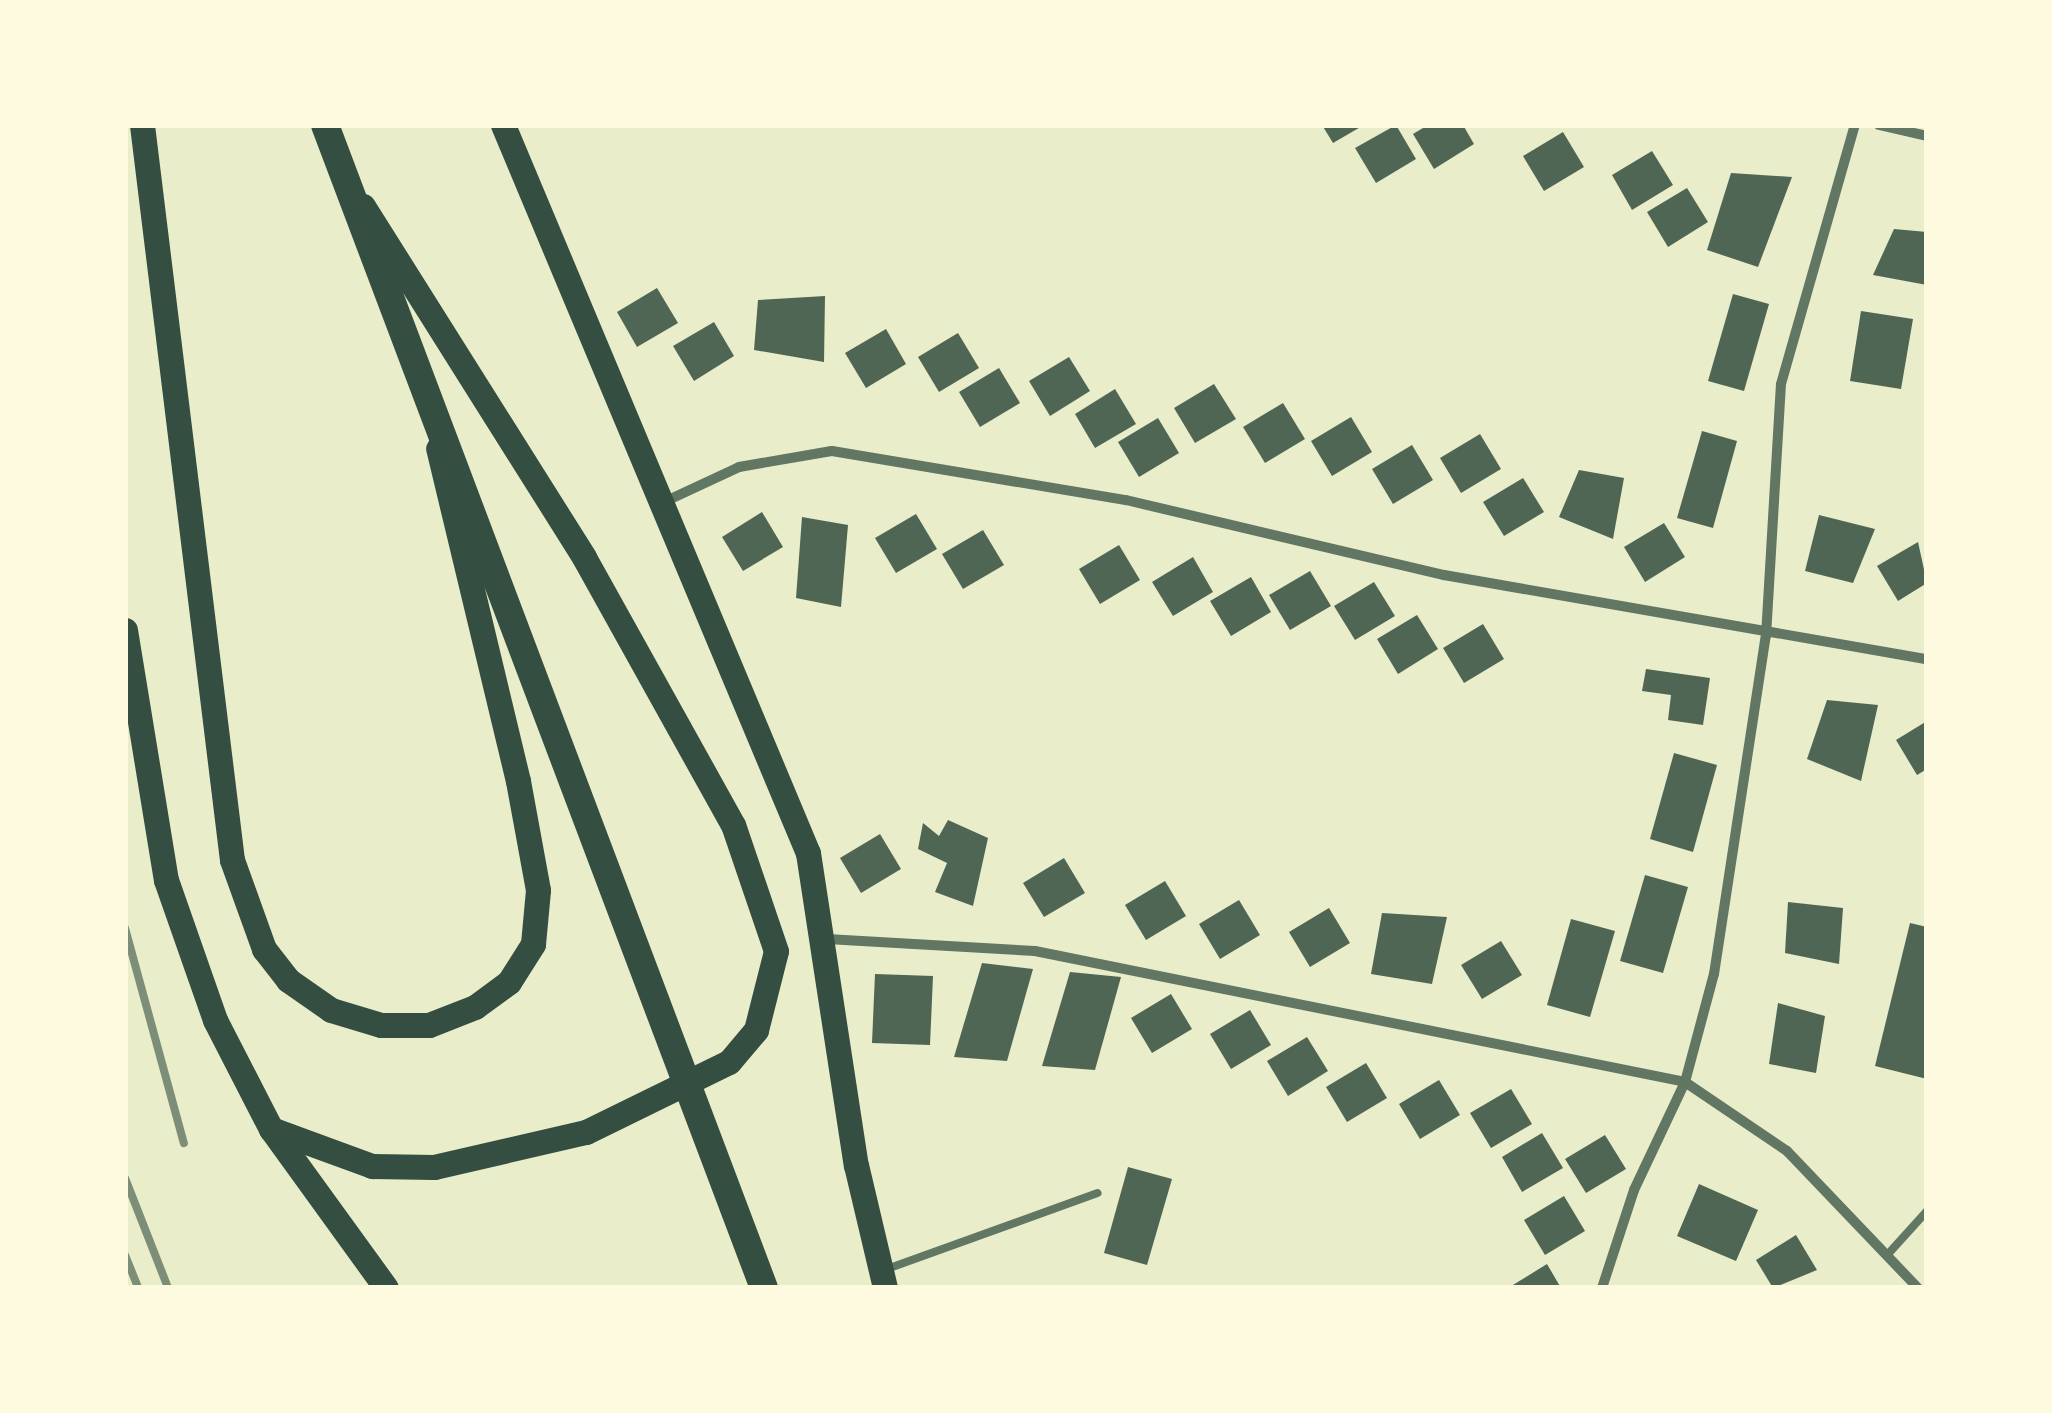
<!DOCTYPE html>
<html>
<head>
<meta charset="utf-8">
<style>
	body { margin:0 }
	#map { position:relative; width:2052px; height:1413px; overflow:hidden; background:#e9edc9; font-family:"Roboto Condensed",sans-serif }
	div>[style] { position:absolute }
	.building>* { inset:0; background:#4f6655 }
	.service>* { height:8px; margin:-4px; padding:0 4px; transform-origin:4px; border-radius:4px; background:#617663 }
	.minor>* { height:10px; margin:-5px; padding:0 5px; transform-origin:5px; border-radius:5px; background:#617663 }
	.primary>* { height:25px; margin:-12.5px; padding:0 12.5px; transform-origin:12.5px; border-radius:12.5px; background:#344e41 }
	.trunk>* { height:28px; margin:-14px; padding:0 14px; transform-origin:14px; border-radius:14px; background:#344e41 }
	.rail>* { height:8px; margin:-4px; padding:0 4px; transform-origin:4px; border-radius:4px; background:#7c8e77 }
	span { translate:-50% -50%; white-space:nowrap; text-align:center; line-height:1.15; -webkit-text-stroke:8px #fefae0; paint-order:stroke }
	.frame { position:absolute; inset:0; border:128px solid #fefae0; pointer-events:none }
</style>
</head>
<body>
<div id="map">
	<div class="building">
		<i style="clip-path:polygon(1322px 125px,1364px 125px,1333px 143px)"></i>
		<i style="clip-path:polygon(1396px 125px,1416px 159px,1376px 183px,1355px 148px)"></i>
		<i style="clip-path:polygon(1428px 125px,1463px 125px,1474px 144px,1434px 169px,1413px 134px)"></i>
		<i style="clip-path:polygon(1563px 132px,1584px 167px,1544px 191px,1523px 156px)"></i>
		<i style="clip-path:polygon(1652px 151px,1673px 185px,1632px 210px,1612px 175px)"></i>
		<i style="clip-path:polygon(1731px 173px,1792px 177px,1758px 267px,1707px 250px)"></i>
		<i style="clip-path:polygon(1687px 188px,1708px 222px,1668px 247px,1647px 212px)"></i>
		<i style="clip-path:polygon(1894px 229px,1927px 232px,1927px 285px,1873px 275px)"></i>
		<i style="clip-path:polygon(657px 288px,678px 323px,637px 347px,617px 312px)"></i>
		<i style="clip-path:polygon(1733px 294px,1769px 304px,1744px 391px,1708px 381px)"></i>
		<i style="clip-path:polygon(825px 296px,824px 362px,754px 350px,758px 300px)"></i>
		<i style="clip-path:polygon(1861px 311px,1913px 319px,1901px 389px,1850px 381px)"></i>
		<i style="clip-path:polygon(714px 322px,734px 356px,694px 381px,673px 346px)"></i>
		<i style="clip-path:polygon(886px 329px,906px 364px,866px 388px,845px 353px)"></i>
		<i style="clip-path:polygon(958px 333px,979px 368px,939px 392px,918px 357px)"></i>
		<i style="clip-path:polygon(1069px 357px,1090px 391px,1050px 416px,1029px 381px)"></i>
		<i style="clip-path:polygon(999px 368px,1020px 403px,980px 427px,959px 392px)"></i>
		<i style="clip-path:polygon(1214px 384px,1236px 419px,1195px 443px,1174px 408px)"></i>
		<i style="clip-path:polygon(1115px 389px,1136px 424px,1095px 448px,1075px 414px)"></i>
		<i style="clip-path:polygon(1283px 403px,1305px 439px,1265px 463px,1243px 427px)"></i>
		<i style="clip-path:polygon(1351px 417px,1372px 452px,1332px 476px,1311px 441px)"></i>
		<i style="clip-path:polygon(1158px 418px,1179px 453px,1139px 477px,1118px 442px)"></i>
		<i style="clip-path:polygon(1702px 431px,1737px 441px,1713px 528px,1677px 518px)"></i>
		<i style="clip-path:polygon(1480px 434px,1501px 469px,1461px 493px,1440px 458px)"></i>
		<i style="clip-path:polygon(1412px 445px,1433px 480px,1393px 504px,1372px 469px)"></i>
		<i style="clip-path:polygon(1579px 470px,1624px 478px,1613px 539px,1559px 517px)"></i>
		<i style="clip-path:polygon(1523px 478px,1544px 512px,1504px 536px,1483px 502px)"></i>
		<i style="clip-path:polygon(762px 512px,783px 547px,743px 571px,722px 537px)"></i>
		<i style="clip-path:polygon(916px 514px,937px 549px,896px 573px,875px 538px)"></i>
		<i style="clip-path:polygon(1819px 515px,1875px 529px,1853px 583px,1805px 571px)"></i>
		<i style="clip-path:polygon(802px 517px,848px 525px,841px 607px,796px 598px)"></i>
		<i style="clip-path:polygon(1664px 523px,1685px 557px,1645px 582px,1624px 547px)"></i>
		<i style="clip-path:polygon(983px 530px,1004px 565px,963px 589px,942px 554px)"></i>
		<i style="clip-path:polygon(1918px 542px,1927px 583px,1898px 601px,1877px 566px)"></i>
		<i style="clip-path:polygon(1119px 545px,1140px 580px,1100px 604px,1079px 569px)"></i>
		<i style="clip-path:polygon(1193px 557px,1213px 592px,1173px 616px,1152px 582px)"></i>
		<i style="clip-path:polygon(1310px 571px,1331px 606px,1290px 630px,1269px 595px)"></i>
		<i style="clip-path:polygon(1251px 577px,1271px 612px,1231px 636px,1210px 601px)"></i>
		<i style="clip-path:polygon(1374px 582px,1395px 616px,1355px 640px,1334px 606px)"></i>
		<i style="clip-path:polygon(1417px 615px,1438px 649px,1398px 674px,1377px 639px)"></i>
		<i style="clip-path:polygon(1483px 624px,1504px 659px,1464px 683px,1443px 648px)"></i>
		<i style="clip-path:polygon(1646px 669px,1710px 678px,1703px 725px,1668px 720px,1671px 695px,1642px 691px)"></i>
		<i style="clip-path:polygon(1827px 700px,1878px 705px,1861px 781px,1807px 759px)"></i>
		<i style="clip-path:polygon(1927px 721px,1927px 769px,1917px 775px,1896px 740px)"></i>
		<i style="clip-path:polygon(1674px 753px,1717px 765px,1693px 852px,1650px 839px)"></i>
		<i style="clip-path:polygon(948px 820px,988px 838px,973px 906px,935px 892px,947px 863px,918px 849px,923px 823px,939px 836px)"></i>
		<i style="clip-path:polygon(880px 834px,901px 869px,861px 893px,840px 858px)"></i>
		<i style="clip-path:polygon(1064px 858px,1085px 893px,1044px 917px,1023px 883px)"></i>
		<i style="clip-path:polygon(1645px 875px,1688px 887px,1663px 973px,1620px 961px)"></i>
		<i style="clip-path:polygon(1165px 881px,1186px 916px,1146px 940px,1125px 905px)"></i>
		<i style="clip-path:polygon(1239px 900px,1260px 935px,1220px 959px,1199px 924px)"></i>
		<i style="clip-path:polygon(1788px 902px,1843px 908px,1839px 964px,1785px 953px)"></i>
		<i style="clip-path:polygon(1329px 908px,1350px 943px,1310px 967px,1289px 932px)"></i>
		<i style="clip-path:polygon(1382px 913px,1447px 917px,1432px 984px,1371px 974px)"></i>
		<i style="clip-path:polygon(1571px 919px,1615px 931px,1590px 1017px,1547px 1005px)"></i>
		<i style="clip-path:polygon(1910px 923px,1927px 927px,1927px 1079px,1875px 1066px)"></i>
		<i style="clip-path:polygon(1501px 941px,1522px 975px,1482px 999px,1461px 965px)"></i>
		<i style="clip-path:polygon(982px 963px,1033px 969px,1007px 1061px,954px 1057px)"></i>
		<i style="clip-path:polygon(1070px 972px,1121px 977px,1095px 1070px,1042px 1066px)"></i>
		<i style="clip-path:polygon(875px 974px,933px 976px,930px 1045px,872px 1043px)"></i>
		<i style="clip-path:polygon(1171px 994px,1192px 1029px,1152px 1053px,1131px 1018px)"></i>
		<i style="clip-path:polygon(1778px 1003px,1825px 1016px,1816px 1073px,1769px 1064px)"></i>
		<i style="clip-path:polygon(1250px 1010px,1271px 1045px,1231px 1069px,1210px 1034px)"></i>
		<i style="clip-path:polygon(1307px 1037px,1328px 1071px,1288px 1096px,1267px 1061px)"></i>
		<i style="clip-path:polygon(1366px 1063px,1387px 1098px,1347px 1122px,1326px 1087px)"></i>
		<i style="clip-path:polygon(1439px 1080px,1460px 1115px,1420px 1139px,1399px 1104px)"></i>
		<i style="clip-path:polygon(1511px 1089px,1532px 1124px,1491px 1148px,1470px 1113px)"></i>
		<i style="clip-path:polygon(1542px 1133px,1563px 1168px,1522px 1192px,1502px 1157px)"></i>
		<i style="clip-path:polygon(1605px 1135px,1626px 1169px,1586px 1193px,1565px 1159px)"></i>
		<i style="clip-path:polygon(1128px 1167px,1172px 1179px,1147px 1265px,1104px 1253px)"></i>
		<i style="clip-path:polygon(1699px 1184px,1758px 1210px,1736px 1261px,1677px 1236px)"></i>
		<i style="clip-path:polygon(1564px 1196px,1585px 1231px,1545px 1255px,1524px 1220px)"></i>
		<i style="clip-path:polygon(1796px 1235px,1817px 1270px,1773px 1288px,1756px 1260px)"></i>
		<i style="clip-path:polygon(1547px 1264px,1561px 1288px,1508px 1288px)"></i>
	</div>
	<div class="service">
		<i style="left:1889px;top:1253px;width:57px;rotate:-47.9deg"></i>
		<i style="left:884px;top:1270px;width:227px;rotate:-19.8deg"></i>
	</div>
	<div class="minor">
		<i style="left:1879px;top:125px;width:49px;rotate:12.9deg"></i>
		<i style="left:664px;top:502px;width:83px;rotate:-25deg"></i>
		<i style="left:739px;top:467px;width:94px;rotate:-9.8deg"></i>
		<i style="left:832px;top:451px;width:298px;rotate:9.5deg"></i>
		<i style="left:1126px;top:500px;width:327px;rotate:13.3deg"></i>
		<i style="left:1444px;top:575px;width:490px;rotate:9.9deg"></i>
		<i style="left:827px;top:939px;width:208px;rotate:3.3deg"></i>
		<i style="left:1035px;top:951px;width:663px;rotate:11.39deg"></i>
		<i style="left:1685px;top:1082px;width:123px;rotate:34.1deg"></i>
		<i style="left:1787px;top:1151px;width:190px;rotate:46.3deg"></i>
		<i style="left:1602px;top:1288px;width:103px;rotate:-71.9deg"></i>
		<i style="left:1634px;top:1190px;width:119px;rotate:-64.7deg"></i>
		<i style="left:1685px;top:1082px;width:112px;rotate:-75deg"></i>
		<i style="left:1714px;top:974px;width:342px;rotate:-81.3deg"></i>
		<i style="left:1766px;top:636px;width:252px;rotate:-86.6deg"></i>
		<i style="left:1781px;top:384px;width:269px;rotate:-74.1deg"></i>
	</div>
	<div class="primary">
		<i style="left:142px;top:125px;width:740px;rotate:83.02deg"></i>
		<i style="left:232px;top:860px;width:95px;rotate:70.2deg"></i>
		<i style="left:264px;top:949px;width:39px;rotate:52deg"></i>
		<i style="left:288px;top:980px;width:52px;rotate:34.9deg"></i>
		<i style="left:331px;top:1010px;width:52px;rotate:16.7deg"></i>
		<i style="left:381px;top:1025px;width:48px"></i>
		<i style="left:429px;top:1025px;width:49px;rotate:-21.4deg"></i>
		<i style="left:475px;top:1007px;width:42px;rotate:-36.3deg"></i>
		<i style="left:509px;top:982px;width:45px;rotate:-57.7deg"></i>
		<i style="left:533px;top:944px;width:54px;rotate:-84.7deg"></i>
		<i style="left:538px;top:890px;width:111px;rotate:-100.4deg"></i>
		<i style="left:518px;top:781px;width:342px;rotate:-103.5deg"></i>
		<i style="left:503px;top:125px;width:789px;rotate:67.27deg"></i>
		<i style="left:808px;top:853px;width:316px;rotate:81.3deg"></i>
		<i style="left:856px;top:1165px;width:126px;rotate:76.7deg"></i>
		<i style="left:125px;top:630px;width:253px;rotate:80.7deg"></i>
		<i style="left:166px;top:880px;width:148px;rotate:70.7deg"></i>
		<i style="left:215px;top:1020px;width:123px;rotate:62.8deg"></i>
		<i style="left:271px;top:1129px;width:196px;rotate:54.1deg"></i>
		<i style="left:271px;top:1129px;width:108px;rotate:20.1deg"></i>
		<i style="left:372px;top:1166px;width:62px;rotate:0.9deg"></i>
		<i style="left:434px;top:1167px;width:156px;rotate:-13deg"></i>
		<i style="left:586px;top:1132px;width:159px;rotate:-26.1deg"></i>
		<i style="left:729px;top:1062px;width:42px;rotate:-49.8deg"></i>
		<i style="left:756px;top:1030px;width:81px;rotate:-75.8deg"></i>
		<i style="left:776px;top:951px;width:133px;rotate:-108.8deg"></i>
		<i style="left:733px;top:825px;width:307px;rotate:-119.1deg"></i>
		<i style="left:584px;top:557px;width:415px;rotate:-122.2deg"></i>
	</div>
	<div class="trunk">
		<i style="left:325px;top:125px;width:1243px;rotate:69.32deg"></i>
	</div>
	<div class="rail">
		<i style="left:125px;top:928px;width:223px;rotate:74.7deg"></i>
		<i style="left:125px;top:1178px;width:118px;rotate:68.6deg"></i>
		<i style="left:125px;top:1255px;width:35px;rotate:68deg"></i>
	</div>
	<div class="frame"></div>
</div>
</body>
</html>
